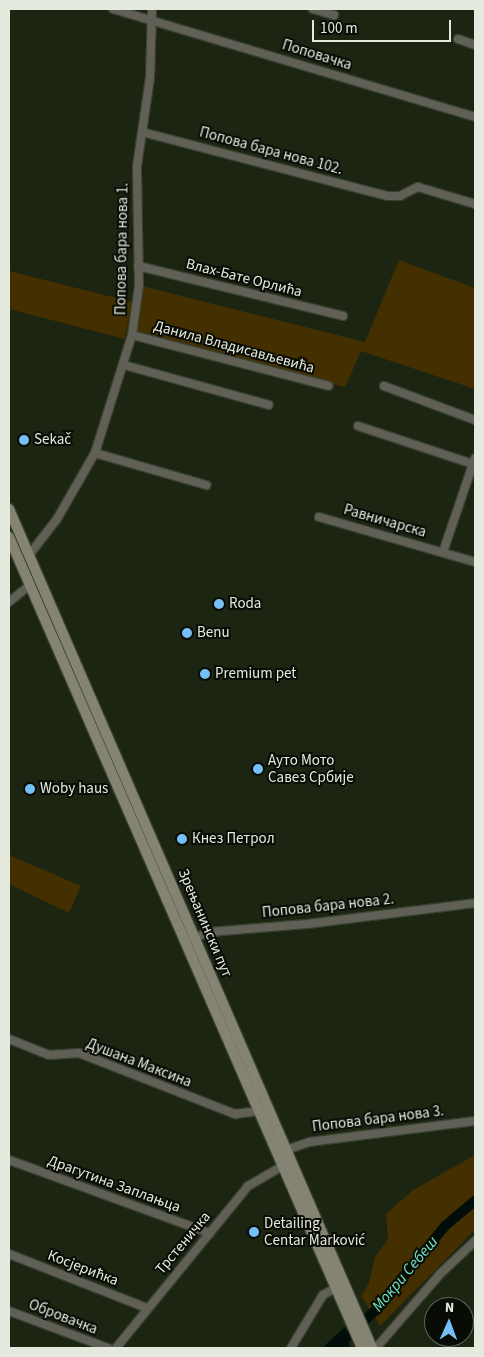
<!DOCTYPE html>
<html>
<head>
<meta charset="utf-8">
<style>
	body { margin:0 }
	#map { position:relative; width:484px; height:1357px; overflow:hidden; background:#1c2512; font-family:"Source Sans 3",sans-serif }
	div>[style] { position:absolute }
	.green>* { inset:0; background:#442f00 }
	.water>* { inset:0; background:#000d08 }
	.canal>* { height:10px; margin:-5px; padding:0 5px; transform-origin:5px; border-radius:5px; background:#000d08 }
	.roads { filter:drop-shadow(1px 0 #38412f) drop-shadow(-1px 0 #38412f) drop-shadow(0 1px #38412f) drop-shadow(0 -1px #38412f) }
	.minor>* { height:8px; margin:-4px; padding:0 4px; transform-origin:4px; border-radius:4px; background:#616056 }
	.secondary>* { height:10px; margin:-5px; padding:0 5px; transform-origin:5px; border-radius:5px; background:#858474 }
	.dots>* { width:14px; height:14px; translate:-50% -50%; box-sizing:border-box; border:2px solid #090c05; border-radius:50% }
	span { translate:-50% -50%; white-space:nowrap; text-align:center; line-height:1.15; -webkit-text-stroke:4px #090c05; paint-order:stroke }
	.street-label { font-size:15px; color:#e4eade }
	.poi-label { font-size:15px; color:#e4eade }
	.left { translate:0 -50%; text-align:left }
	.water-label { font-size:16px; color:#72eacb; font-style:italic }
	.frame { position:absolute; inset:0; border:10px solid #e4eade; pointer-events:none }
	.north { position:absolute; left:424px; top:1297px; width:50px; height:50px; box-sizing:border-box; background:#090c05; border:1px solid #61655c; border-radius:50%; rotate:2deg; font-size:14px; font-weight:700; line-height:20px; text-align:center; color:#e4eade }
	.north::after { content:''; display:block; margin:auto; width:18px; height:22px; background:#76c0f7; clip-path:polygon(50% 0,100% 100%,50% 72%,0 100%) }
	.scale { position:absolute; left:312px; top:20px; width:139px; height:22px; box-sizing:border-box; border:2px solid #e4eade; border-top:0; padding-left:6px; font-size:15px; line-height:18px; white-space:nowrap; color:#e4eade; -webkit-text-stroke:4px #090c05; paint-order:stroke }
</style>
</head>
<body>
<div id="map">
	<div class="green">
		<i style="clip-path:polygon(399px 260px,475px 288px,475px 389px,361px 351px,345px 387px,136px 333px,142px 286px,365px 342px)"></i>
		<i style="clip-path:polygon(9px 271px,132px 302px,125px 339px,9px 309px)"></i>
		<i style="clip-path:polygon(9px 855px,81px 886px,69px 913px,9px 884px)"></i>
		<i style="clip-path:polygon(475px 1155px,475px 1230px,380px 1326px,361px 1296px,369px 1283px,375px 1257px,388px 1239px,386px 1214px,413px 1190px)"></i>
	</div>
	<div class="water">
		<i style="clip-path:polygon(345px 1327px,350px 1348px,322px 1348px)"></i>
	</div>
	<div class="canal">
		<i style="left:335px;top:1348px;width:59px;rotate:-42.9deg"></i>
		<i style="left:378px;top:1308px;width:107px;rotate:-50.7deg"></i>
		<i style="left:446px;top:1225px;width:38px;rotate:-40deg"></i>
	</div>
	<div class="roads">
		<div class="minor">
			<i style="left:113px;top:9px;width:378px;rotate:16.6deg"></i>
			<i style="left:313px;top:9px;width:22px;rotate:16deg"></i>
			<i style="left:458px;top:39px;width:18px;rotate:19deg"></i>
			<i style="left:142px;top:132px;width:254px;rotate:14.6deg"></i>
			<i style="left:388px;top:196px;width:12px"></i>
			<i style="left:400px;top:196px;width:20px;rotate:-27deg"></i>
			<i style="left:418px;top:187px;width:59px;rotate:16.6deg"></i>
			<i style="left:138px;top:266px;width:211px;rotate:13.7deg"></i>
			<i style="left:132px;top:335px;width:203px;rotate:14.5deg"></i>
			<i style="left:124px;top:365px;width:150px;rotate:15.4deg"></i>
			<i style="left:384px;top:386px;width:97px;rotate:20.5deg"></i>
			<i style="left:358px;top:426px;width:121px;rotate:18.3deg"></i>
			<i style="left:95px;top:453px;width:116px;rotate:16.1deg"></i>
			<i style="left:319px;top:517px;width:162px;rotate:16.1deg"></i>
			<i style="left:443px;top:552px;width:99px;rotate:-71.2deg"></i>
			<i style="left:29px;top:555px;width:46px;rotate:-52.1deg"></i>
			<i style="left:57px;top:519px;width:76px;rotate:-60.1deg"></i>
			<i style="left:95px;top:453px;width:124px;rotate:-72.6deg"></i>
			<i style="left:132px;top:335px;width:49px;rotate:-81.9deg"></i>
			<i style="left:139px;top:286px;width:120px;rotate:-91deg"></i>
			<i style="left:137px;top:166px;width:89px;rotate:-81.6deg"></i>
			<i style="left:150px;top:78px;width:69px;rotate:-88.3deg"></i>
			<i style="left:9px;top:602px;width:27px;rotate:-39deg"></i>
			<i style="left:190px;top:939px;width:21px;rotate:-19deg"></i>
			<i style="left:210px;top:932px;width:97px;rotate:-4.7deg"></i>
			<i style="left:307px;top:924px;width:169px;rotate:-7.1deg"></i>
			<i style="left:9px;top:1039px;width:43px;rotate:21.8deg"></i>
			<i style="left:49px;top:1055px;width:30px;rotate:-4deg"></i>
			<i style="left:79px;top:1053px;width:168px;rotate:21.4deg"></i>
			<i style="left:235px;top:1114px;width:23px;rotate:-7deg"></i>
			<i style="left:286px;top:1150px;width:24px;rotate:-19deg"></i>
			<i style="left:309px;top:1142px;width:167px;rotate:-7.2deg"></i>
			<i style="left:9px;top:1160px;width:214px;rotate:20deg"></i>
			<i style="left:9px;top:1254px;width:148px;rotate:21.4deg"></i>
			<i style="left:9px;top:1311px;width:106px;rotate:20.5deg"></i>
			<i style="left:116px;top:1348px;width:209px;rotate:-50.8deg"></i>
			<i style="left:248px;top:1186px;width:38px;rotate:-30deg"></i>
			<i style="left:291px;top:1348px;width:62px;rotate:-58.9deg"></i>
			<i style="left:323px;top:1295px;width:18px;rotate:-29deg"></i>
			<i style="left:376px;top:1348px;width:99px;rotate:-49.1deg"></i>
			<i style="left:441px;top:1273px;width:47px;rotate:-43.3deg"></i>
		</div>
		<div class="secondary">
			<i style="left:9px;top:509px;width:914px;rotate:66.6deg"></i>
			<i style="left:9px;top:537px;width:884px;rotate:66.48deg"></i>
		</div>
	</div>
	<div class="dots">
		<i style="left:24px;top:440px;background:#76c0f7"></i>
		<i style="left:219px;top:604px;background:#76c0f7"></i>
		<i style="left:187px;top:633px;background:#76c0f7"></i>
		<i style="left:205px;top:674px;background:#76c0f7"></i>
		<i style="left:258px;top:769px;background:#76c0f7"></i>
		<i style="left:30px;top:789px;background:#76c0f7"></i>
		<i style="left:182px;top:839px;background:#76c0f7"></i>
		<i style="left:254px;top:1232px;background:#76c0f7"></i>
	</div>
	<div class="street-label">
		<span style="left:317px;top:55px;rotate:17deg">Поповачка</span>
		<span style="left:271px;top:151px;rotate:15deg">Попова бара нова 102.</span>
		<span style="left:122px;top:249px;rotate:-89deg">Попова бара нова 1.</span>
		<span style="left:244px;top:278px;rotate:14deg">Влах-Бате Орлића</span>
		<span style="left:234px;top:347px;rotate:15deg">Данила Владисављевића</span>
		<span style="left:385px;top:521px;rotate:16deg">Равничарска</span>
		<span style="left:328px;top:906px;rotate:-6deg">Попова бара нова 2.</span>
		<span style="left:205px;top:923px;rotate:67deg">Зрењанински пут</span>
		<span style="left:139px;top:1063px;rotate:21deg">Душана Максина</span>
		<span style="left:378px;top:1119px;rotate:-7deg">Попова бара нова 3.</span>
		<span style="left:114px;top:1184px;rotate:20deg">Драгутина Заплањца</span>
		<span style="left:183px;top:1243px;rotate:-50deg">Трстеничка</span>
		<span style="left:83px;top:1268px;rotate:21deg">Косјерићка</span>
		<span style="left:63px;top:1317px;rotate:21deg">Обровачка</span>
	</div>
	<div class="poi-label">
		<span class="left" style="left:34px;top:440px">Sekač</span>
		<span class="left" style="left:229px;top:604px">Roda</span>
		<span class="left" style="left:197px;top:633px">Benu</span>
		<span class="left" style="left:215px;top:674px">Premium pet</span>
		<span class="left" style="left:268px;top:769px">Ауто Мото<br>Савез Србије</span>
		<span class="left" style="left:40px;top:789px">Woby haus</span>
		<span class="left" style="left:192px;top:839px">Кнез Петрол</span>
		<span class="left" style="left:264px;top:1232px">Detailing<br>Centar Marković</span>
	</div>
	<div class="water-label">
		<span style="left:405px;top:1274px;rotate:-50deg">Мокри Себеш</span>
	</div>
	<div class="frame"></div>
	<div class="north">N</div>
	<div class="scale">100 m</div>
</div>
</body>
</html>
